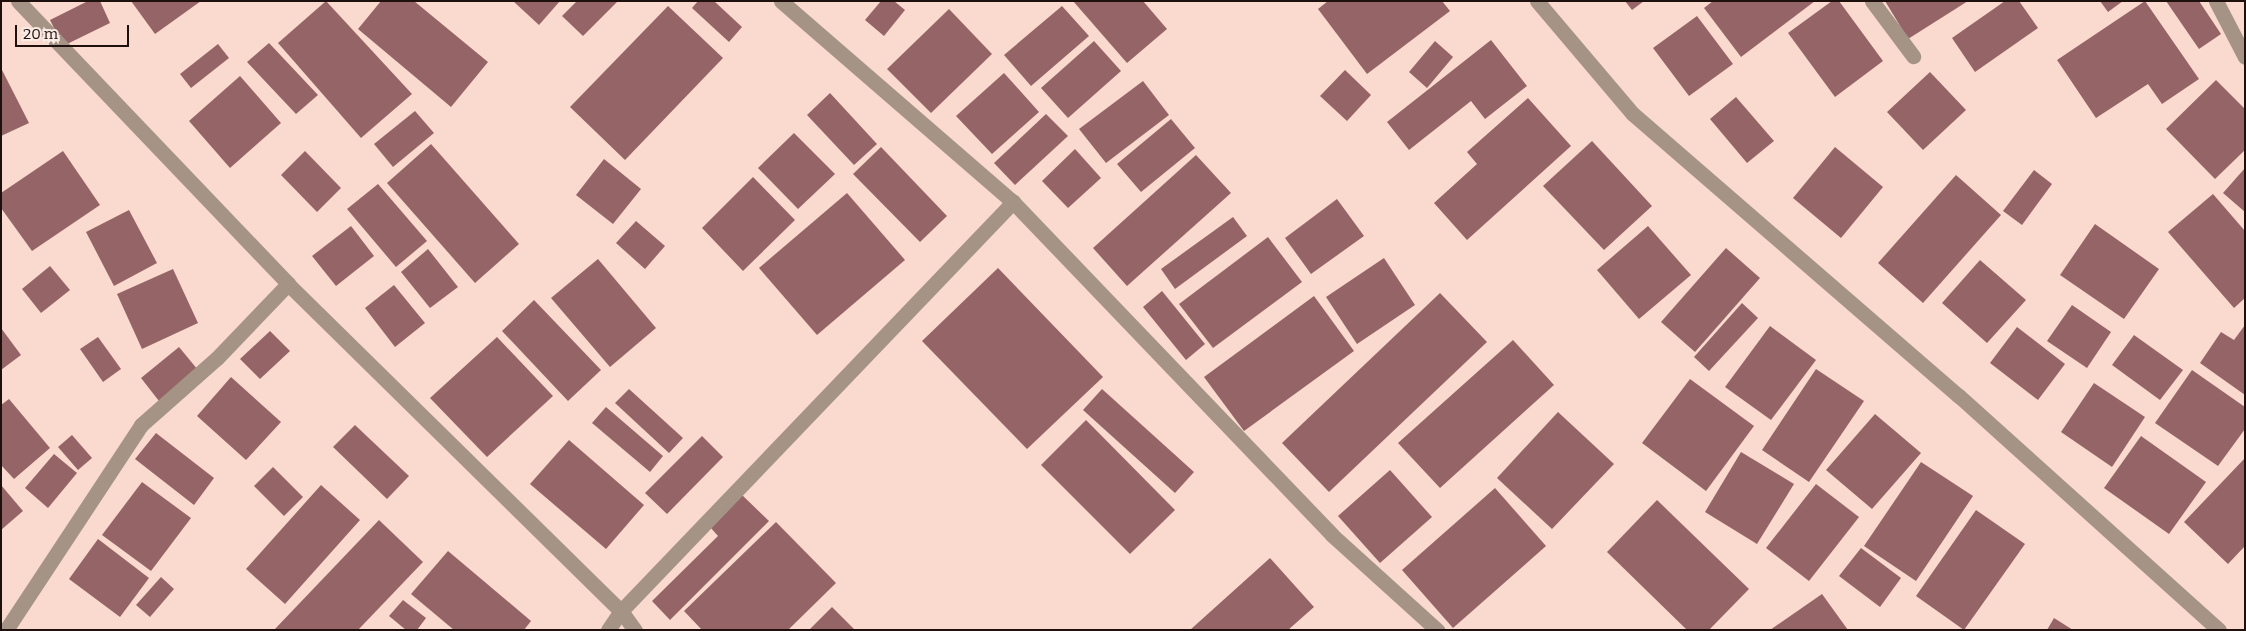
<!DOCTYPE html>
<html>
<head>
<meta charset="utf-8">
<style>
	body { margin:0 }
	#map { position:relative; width:2246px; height:631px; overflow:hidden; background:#fadacf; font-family:Bitter,serif }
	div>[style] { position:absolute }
	.building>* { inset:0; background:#956467 }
	.street>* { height:15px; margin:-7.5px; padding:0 7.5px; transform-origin:7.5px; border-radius:7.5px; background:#a59486 }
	span { translate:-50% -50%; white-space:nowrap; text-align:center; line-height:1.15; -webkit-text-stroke:4px #fbebe5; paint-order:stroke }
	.frame { position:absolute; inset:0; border:2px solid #1e100c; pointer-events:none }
	.scale { position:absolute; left:15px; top:25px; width:114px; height:22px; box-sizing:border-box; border:2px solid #1e100c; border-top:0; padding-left:6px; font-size:15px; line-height:18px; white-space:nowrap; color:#1e100c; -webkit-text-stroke:4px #fbebe5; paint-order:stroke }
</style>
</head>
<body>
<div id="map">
	<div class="building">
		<i style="clip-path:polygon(88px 1px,100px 1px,110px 23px,63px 46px,50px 20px)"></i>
		<i style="clip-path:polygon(131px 1px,201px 1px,155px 34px)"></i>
		<i style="clip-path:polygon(326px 1px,412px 94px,361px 138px,278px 43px)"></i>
		<i style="clip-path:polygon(381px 1px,414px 1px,488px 62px,451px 107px,358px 29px)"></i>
		<i style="clip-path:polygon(513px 1px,560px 1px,539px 25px)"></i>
		<i style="clip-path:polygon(577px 1px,618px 1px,583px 36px,562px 16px)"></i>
		<i style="clip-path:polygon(698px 1px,714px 1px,742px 27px,729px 42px,692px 8px)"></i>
		<i style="clip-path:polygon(881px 1px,894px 1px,905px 10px,884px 36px,865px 20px)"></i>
		<i style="clip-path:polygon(1073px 1px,1143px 1px,1167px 29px,1127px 63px)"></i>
		<i style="clip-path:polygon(1328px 1px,1442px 1px,1450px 11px,1367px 74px,1318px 9px)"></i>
		<i style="clip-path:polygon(1625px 1px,1644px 1px,1632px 10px)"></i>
		<i style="clip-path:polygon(1713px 1px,1815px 1px,1741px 57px,1704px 8px)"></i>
		<i style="clip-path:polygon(1832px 1px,1839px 1px,1883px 61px,1835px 97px,1788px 33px)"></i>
		<i style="clip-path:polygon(1885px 1px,1968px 1px,1908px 39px)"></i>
		<i style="clip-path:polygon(2005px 1px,2019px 1px,2038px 28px,1975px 72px,1952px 38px)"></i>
		<i style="clip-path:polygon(2100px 1px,2123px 1px,2108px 12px)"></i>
		<i style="clip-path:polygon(2145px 1px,2199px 79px,2162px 104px,2148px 84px,2096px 118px,2057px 60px)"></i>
		<i style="clip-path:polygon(2166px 1px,2199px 1px,2221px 34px,2199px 49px)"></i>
		<i style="clip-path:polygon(668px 6px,723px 58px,625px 160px,570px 107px)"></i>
		<i style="clip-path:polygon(1062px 6px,1089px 36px,1031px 86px,1004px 55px)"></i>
		<i style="clip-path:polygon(949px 9px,992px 54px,931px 113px,887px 69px)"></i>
		<i style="clip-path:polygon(1697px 16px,1733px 64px,1689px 96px,1653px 48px)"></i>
		<i style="clip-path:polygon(1491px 40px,1527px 86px,1485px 119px,1471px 101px,1409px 150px,1387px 122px)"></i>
		<i style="clip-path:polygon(1094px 41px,1121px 71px,1068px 118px,1041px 88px)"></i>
		<i style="clip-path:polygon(1435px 41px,1453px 57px,1427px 88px,1409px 72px)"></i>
		<i style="clip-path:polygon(269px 43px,318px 95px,296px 114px,247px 62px)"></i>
		<i style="clip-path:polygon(218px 44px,229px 58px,191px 88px,180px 74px)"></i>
		<i style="clip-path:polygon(1px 68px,29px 123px,1px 136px)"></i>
		<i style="clip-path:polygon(1345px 70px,1371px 95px,1347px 121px,1320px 96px)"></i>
		<i style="clip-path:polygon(1930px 72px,1966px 110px,1923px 150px,1887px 112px)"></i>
		<i style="clip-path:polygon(1004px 73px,1039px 112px,992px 154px,956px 116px)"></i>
		<i style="clip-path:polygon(240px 76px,281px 123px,230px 168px,189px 121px)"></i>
		<i style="clip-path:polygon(2216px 80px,2245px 109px,2245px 150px,2215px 179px,2166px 129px)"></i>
		<i style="clip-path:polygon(1143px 81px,1169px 115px,1106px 163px,1079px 129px)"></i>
		<i style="clip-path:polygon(830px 93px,877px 144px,854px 165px,807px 115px)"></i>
		<i style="clip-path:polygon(1736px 97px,1774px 141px,1747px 163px,1710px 119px)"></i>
		<i style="clip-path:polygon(1528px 98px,1571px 146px,1467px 240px,1434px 203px,1477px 164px,1467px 152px)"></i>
		<i style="clip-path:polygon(415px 111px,434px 133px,393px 167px,374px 144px)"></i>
		<i style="clip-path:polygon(1046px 114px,1068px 136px,1015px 185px,994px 163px)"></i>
		<i style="clip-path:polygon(1171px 119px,1195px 148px,1141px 192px,1117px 164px)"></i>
		<i style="clip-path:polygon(794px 133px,835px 174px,798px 209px,758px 168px)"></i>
		<i style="clip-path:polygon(1592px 141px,1652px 206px,1604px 250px,1543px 186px)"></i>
		<i style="clip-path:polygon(431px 144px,519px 244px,475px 283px,387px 183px)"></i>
		<i style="clip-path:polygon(881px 147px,947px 216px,920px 242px,853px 174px)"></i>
		<i style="clip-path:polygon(1835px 147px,1883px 187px,1841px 238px,1793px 198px)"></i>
		<i style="clip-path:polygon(1075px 149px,1101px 178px,1068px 208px,1042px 181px)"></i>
		<i style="clip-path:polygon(63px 151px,100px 205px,32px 251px,1px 208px,1px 193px)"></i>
		<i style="clip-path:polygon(305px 151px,341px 188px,317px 212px,281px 175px)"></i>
		<i style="clip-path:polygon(1196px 155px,1231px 193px,1127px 286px,1093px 248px)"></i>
		<i style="clip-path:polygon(604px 159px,641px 189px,613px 224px,576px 195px)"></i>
		<i style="clip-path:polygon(2245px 168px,2245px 212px,2223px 193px)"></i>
		<i style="clip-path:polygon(2034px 170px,2052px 184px,2022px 225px,2003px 211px)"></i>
		<i style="clip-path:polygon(1956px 175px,2001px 215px,1923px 303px,1878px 263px)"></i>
		<i style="clip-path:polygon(753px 177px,795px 220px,743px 271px,702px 228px)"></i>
		<i style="clip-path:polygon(378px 184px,427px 241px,396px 267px,347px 209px)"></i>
		<i style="clip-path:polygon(847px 193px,905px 260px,817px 335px,759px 268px)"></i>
		<i style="clip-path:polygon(2213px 194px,2245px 231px,2245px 298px,2234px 308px,2168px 232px)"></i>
		<i style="clip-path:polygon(1337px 199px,1364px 236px,1311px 274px,1285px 238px)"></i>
		<i style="clip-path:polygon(129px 210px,157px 263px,114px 286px,86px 232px)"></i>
		<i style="clip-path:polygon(1233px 217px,1247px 236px,1175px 289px,1161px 269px)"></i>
		<i style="clip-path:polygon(636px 221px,665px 246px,645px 269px,616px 243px)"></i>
		<i style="clip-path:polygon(2095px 224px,2159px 269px,2124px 319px,2060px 275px)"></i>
		<i style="clip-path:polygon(351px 226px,374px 256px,336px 286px,312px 256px)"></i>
		<i style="clip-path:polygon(1648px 226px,1691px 275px,1639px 319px,1597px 270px)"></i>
		<i style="clip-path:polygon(1268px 237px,1302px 282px,1213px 348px,1179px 304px)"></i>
		<i style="clip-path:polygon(1726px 248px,1760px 278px,1695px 352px,1661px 322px)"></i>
		<i style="clip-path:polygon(428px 249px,458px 287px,430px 308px,401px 272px)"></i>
		<i style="clip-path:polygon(1384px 258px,1415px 305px,1357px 344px,1326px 297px)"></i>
		<i style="clip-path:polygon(598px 259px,656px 328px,610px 367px,551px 298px)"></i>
		<i style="clip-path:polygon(1980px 260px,2026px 300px,1987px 343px,1942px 303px)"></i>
		<i style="clip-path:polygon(50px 266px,70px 290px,41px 313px,22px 289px)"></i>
		<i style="clip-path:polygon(998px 268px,1103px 377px,1027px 449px,922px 341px)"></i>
		<i style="clip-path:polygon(173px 269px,198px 323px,142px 349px,117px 294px)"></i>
		<i style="clip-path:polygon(394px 285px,425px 323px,395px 347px,365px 308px)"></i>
		<i style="clip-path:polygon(1162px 291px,1205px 344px,1186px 360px,1143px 307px)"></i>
		<i style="clip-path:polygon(1440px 293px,1487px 342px,1329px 492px,1282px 443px)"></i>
		<i style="clip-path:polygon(1314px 296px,1354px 351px,1244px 431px,1204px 377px)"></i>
		<i style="clip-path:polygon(534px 300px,601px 370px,568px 401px,502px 331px)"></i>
		<i style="clip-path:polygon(1742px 303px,1758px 318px,1709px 371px,1694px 357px)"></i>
		<i style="clip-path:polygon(2072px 305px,2111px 332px,2087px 368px,2047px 341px)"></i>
		<i style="clip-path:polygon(2245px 325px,2245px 395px,2200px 363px,2221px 332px,2234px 340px)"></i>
		<i style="clip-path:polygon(1770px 326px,1816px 360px,1771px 420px,1725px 387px)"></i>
		<i style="clip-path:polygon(2017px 327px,2065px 364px,2038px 400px,1990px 363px)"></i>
		<i style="clip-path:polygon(1px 328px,21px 355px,1px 370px)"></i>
		<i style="clip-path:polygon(270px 331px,290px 351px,260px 379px,240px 359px)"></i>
		<i style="clip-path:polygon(2134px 335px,2183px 370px,2160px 400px,2112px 365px)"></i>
		<i style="clip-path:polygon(98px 337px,121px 369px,103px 382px,80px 349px)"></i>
		<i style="clip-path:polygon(497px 337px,553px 396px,487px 457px,430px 398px)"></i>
		<i style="clip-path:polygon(1513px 340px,1554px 385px,1440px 488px,1398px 443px)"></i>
		<i style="clip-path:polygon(179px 347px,198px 370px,159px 401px,141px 378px)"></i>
		<i style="clip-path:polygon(1816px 369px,1864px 401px,1809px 482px,1762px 450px)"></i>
		<i style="clip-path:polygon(2192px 370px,2245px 407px,2245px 429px,2218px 466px,2155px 423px)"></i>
		<i style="clip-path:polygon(231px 377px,281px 422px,246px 460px,197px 416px)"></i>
		<i style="clip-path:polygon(1690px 379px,1754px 426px,1706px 491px,1642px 443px)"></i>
		<i style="clip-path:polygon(2094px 383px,2145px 417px,2112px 467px,2061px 432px)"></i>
		<i style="clip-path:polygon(629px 389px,683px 438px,669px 453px,615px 403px)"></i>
		<i style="clip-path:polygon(1102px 389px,1194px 472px,1175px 493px,1083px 410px)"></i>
		<i style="clip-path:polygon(9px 399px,50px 448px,14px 479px,1px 465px,1px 405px)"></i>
		<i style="clip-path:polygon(606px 407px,663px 456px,650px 472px,592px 423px)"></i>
		<i style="clip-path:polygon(1558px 412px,1614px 464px,1552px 529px,1497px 478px)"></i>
		<i style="clip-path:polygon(1875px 414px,1921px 453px,1872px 509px,1826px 470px)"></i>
		<i style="clip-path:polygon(1086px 420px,1175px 510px,1130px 554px,1041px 465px)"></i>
		<i style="clip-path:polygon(355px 425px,409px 476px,387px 499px,333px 447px)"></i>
		<i style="clip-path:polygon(156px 433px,214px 478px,194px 505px,135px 459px)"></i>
		<i style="clip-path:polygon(72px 435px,92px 458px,78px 470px,58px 447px)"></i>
		<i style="clip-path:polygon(702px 436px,723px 457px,667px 514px,645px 493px)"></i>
		<i style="clip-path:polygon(2141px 436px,2206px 482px,2169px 534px,2104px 488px)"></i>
		<i style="clip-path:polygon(569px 440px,644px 505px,606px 549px,530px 484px)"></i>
		<i style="clip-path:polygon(1741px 452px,1794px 484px,1757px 544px,1705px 512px)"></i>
		<i style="clip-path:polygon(54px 454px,77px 473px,48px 508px,25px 488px)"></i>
		<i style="clip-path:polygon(2245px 458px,2245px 546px,2228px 564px,2184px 522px)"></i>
		<i style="clip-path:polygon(1921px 462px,1973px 496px,1916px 581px,1864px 546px)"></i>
		<i style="clip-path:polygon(273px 467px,303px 497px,284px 516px,254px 486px)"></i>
		<i style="clip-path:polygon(1390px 470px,1432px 517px,1380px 563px,1338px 516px)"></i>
		<i style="clip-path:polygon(142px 482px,191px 518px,151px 571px,102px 535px)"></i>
		<i style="clip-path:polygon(1816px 484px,1859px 517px,1809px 581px,1766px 548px)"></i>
		<i style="clip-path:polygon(1px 485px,23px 511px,1px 530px)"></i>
		<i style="clip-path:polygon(321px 485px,360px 520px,285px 604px,246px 569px)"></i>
		<i style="clip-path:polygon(1495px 488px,1546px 546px,1453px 628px,1402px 570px)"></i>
		<i style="clip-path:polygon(742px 495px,769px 521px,670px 620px,652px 601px,718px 536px,710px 527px)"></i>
		<i style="clip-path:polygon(1657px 500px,1749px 589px,1709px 630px,1687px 630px,1607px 552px)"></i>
		<i style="clip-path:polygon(1976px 510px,2025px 544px,1964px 630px,1916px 596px)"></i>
		<i style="clip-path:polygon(379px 520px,423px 562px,358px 630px,274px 630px)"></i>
		<i style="clip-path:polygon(776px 522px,836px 583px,788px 630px,702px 630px,684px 611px)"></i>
		<i style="clip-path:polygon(98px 539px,149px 578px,120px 617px,69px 579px)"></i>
		<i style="clip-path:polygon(1861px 548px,1901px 578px,1880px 607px,1839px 576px)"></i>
		<i style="clip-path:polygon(448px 551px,531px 621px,524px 630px,454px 630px,411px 594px)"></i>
		<i style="clip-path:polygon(1270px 558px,1314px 607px,1288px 630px,1190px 630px)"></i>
		<i style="clip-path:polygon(161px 577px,174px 589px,150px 617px,136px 605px)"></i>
		<i style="clip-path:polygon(1822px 594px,1848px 630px,1770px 630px)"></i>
		<i style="clip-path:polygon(403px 600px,426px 618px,417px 630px,406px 630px,389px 616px)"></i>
		<i style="clip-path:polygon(832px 607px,855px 630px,809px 630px)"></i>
		<i style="clip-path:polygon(2054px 618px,2073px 630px,2047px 630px)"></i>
	</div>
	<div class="street">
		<i style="left:18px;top:1px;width:391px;rotate:46.3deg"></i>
		<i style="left:288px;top:284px;width:467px;rotate:44.5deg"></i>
		<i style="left:621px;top:611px;width:24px;rotate:54deg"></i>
		<i style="left:781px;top:1px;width:307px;rotate:40.9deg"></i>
		<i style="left:1013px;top:202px;width:461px;rotate:46.2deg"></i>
		<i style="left:1332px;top:535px;width:142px;rotate:42.1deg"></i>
		<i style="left:1537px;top:1px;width:148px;rotate:49.7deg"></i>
		<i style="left:1633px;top:114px;width:431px;rotate:40.9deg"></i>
		<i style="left:1959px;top:396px;width:350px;rotate:42deg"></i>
		<i style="left:1872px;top:1px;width:69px;rotate:53.3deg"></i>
		<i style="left:2216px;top:1px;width:63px;rotate:62.6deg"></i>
		<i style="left:6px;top:630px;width:245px;rotate:-56.6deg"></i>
		<i style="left:141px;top:425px;width:101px;rotate:-41.4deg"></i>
		<i style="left:217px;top:358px;width:103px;rotate:-46.2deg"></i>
		<i style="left:608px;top:630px;width:23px;rotate:-56deg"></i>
		<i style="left:621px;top:611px;width:567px;rotate:-46.22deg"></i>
	</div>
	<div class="frame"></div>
	<div class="scale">20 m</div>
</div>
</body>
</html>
